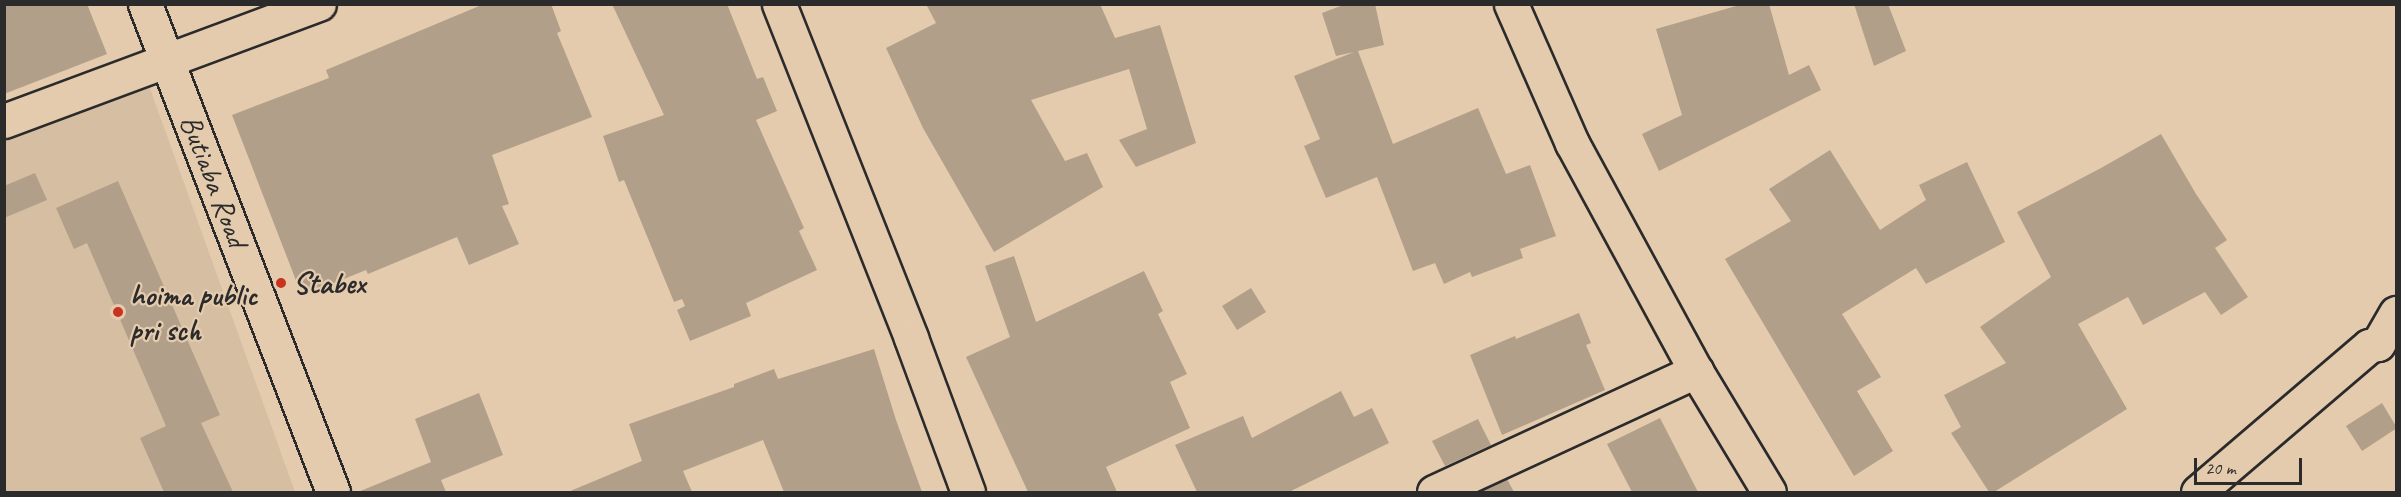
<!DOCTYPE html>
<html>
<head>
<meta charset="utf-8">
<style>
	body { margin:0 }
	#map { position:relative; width:2401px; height:497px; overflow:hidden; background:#e5cbad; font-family:Caveat,sans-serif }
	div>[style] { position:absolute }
	.built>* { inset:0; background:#d5bea2 }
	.building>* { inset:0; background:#b19f89 }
	.roads { filter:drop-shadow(2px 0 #2b2b2b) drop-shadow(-2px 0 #2b2b2b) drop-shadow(0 2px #2b2b2b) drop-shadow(0 -2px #2b2b2b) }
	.street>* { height:33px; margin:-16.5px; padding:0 16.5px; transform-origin:16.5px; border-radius:16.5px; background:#e5cbad }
	.primary>* { height:33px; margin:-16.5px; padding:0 16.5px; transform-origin:16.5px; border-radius:16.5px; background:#e5cbad }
	.dots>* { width:16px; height:16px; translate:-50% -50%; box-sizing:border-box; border:3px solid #e5cbad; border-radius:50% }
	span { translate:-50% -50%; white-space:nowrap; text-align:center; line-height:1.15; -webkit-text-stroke:4.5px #e5cbad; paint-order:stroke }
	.street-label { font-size:30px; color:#2b2b2b }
	.poi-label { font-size:30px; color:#2b2b2b; font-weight:700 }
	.left { translate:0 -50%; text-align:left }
	.frame { position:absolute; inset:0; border:6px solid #2b2b2b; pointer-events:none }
	.scale { position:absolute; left:2194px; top:458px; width:108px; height:27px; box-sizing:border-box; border:3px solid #2b2b2b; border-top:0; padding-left:8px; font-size:18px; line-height:21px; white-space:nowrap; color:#2b2b2b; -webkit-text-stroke:4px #e5cbad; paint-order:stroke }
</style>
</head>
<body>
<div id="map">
	<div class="built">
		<i style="clip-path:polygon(147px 80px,295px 492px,5px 492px,5px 132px)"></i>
	</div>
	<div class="building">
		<i style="clip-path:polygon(4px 4px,87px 4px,107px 54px,4px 94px)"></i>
		<i style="clip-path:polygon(484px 4px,551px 4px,561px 31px,557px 33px,592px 117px,492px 155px,509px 204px,502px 206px,519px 244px,469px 265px,457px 237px,368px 274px,366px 270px,302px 296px,232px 115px,329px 78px,326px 70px)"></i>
		<i style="clip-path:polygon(612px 4px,727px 4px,757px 79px,763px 77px,777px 111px,756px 120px,804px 228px,799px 231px,817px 270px,746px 303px,751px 316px,690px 341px,677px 310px,685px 306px,682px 299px,674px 302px,624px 180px,619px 182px,603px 136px,664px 115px)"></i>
		<i style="clip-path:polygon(926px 4px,1100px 4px,1115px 38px,1160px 25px,1196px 143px,1136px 167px,1119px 140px,1147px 129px,1129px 69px,1031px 100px,1065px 161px,1087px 153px,1103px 187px,994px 252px,923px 128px,886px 48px,936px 23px)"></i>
		<i style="clip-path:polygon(1346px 4px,1375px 4px,1384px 45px,1358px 51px,1393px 144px,1478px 108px,1506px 174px,1530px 165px,1556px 236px,1520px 249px,1523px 258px,1472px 277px,1470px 272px,1444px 284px,1435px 263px,1413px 271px,1377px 177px,1326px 198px,1304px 146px,1320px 139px,1294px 76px,1354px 52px,1336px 56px,1322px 13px)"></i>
		<i style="clip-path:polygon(1743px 4px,1769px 4px,1789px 75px,1809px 65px,1821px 90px,1659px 171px,1642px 134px,1682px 115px,1656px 29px)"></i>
		<i style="clip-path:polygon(1854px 4px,1888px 4px,1906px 51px,1874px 66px)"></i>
		<i style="clip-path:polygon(2161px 134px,2196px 194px,2227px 240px,2215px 248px,2248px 297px,2221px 315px,2205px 292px,2143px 325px,2128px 297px,2078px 324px,2127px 409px,1994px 492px,1989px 492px,1951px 433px,1961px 427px,1944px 395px,2006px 363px,1980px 327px,2051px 277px,2017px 212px,2101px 168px)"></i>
		<i style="clip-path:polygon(1830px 150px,1880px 230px,1926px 200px,1919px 185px,1967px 162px,2005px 242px,1926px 284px,1916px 268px,1842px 314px,1881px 377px,1857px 391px,1893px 451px,1854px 476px,1725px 259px,1791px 221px,1769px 189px)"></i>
		<i style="clip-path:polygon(35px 173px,47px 200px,4px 218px,4px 186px)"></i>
		<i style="clip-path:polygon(118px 181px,220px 415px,201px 423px,233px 492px,164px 492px,140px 438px,166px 426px,87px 243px,74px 249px,56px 208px)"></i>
		<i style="clip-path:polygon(1014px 256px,1036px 322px,1144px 271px,1163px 311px,1158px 314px,1187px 374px,1170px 382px,1190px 428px,1106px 467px,1117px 492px,1028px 492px,966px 357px,1010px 337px,985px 266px)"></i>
		<i style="clip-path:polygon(1251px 288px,1266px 312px,1237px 330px,1222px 306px)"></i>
		<i style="clip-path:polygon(1579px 313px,1591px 343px,1586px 345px,1605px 390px,1502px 435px,1470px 355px,1515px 336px,1516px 339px)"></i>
		<i style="clip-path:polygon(874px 349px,896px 420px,922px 492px,784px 492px,763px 440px,683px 471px,692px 492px,568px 492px,642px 461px,629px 424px,734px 387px,734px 384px,774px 369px,778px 379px)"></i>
		<i style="clip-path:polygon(1341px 391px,1354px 417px,1372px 408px,1389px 443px,1289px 492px,1197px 492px,1175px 445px,1243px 416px,1252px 438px)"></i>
		<i style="clip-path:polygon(479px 393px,503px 455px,441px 480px,446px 492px,358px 492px,431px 462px,415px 419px)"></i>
		<i style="clip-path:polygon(2382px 403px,2397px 428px,2362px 451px,2346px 426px)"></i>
		<i style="clip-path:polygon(1660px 418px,1698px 492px,1632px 492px,1607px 444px)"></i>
		<i style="clip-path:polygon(1478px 419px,1491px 445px,1445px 466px,1432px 441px)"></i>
		<i style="clip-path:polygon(1507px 479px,1514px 492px,1478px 492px)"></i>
	</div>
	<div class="roads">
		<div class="street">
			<i style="left:779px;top:4px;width:359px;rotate:68.4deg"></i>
			<i style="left:911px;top:338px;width:164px;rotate:69.7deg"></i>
			<i style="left:1511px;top:4px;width:152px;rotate:66.3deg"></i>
			<i style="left:1572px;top:143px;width:260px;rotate:61.5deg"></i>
			<i style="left:1696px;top:371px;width:141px;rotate:58.9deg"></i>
			<i style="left:4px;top:121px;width:336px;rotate:-20.4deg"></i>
			<i style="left:1434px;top:492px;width:289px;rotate:-24.8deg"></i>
			<i style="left:2198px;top:492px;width:225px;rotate:-40.5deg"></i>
			<i style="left:2369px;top:346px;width:9px;rotate:-13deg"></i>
			<i style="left:2378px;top:344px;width:36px;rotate:-60deg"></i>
		</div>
		<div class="primary">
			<i style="left:145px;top:4px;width:523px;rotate:68.93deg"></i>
		</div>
	</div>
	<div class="dots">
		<i style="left:281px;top:283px;background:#c8321e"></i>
		<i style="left:118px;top:312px;background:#c8321e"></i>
	</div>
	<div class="street-label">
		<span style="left:214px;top:181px;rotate:69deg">Butiaba Road</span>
	</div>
	<div class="poi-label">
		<span class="left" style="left:293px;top:283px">Stabex</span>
		<span class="left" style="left:130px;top:312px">hoima public<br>pri sch</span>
	</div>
	<div class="frame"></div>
	<div class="scale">20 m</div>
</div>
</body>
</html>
